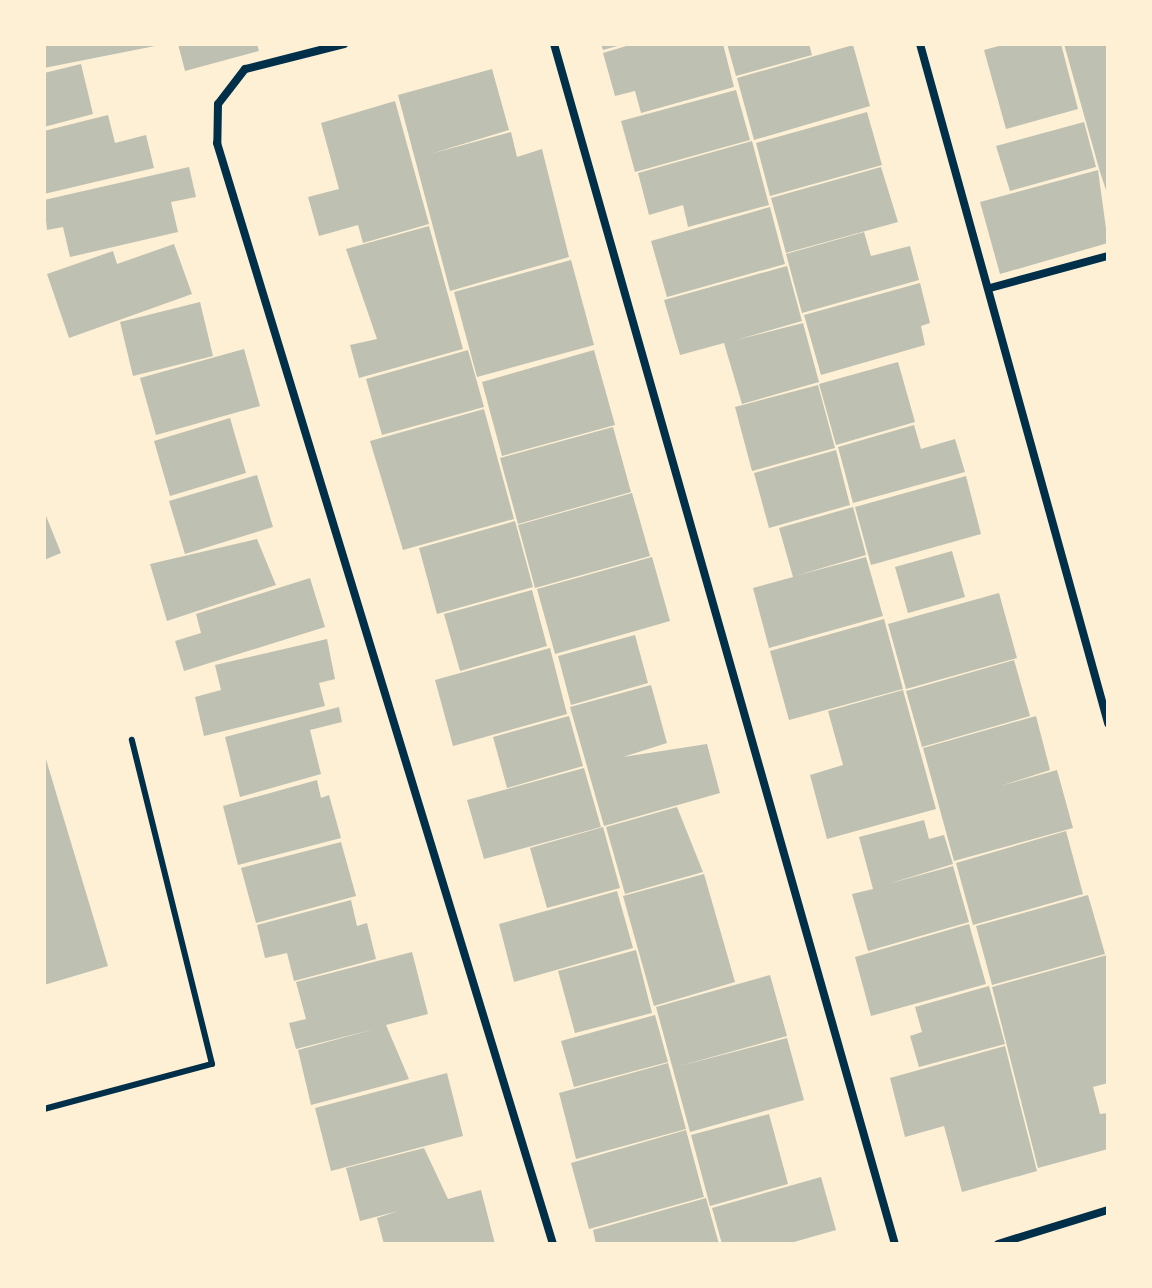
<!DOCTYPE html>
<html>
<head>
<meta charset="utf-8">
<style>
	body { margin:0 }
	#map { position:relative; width:1152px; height:1288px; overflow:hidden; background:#fdf0d5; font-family:"Archivo Narrow",sans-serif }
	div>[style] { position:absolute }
	.building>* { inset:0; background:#bec0b2 }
	.service>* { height:6px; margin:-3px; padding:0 3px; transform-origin:3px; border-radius:3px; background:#003049 }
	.minor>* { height:8px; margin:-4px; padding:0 4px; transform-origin:4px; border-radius:4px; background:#003049 }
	span { translate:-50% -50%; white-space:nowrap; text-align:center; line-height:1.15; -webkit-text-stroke:6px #fdf0d5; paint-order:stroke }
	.frame { position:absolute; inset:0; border:46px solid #fdf0d5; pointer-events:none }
</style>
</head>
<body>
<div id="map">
	<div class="building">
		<i style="clip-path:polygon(44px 44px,160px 44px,160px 45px,44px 68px)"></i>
		<i style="clip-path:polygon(178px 44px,257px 44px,259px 51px,185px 71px)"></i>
		<i style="clip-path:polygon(601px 44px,621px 44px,621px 45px,603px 50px)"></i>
		<i style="clip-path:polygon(633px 44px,723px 44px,734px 87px,641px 113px,635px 91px,615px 96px,603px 53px)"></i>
		<i style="clip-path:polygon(727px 44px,809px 44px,812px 55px,736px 76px)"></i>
		<i style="clip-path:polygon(1006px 44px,1061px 44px,1078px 109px,1006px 129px,984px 50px)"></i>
		<i style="clip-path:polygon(1064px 44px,1108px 44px,1108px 196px,1100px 172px)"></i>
		<i style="clip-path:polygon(853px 45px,870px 106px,754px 140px,737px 78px)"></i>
		<i style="clip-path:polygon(81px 64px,93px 114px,44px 127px,44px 73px)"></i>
		<i style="clip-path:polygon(492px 69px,509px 130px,430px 154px,511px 132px,517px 157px,542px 149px,569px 257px,450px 291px,398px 95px)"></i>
		<i style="clip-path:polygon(736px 90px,750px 140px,635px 172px,621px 121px)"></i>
		<i style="clip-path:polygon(395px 101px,429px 224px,363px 243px,358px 225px,319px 236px,308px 197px,339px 189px,321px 123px)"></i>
		<i style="clip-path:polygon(867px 112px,882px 165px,770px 196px,756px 143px)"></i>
		<i style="clip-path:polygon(108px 115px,115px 143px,146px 135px,154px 168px,44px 194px,44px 131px)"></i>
		<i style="clip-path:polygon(1084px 122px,1096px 167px,1010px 191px,996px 146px)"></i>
		<i style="clip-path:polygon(752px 141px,769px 205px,688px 227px,683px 205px,649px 215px,638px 173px)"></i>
		<i style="clip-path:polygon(189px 167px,196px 197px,171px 202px,178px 232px,70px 257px,63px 227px,47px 230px,44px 200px)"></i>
		<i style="clip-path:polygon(881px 167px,898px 222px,786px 253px,771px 198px)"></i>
		<i style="clip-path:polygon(1098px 170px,1108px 243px,1000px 274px,980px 202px)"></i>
		<i style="clip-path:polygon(770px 207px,785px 264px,667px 297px,651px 241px)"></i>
		<i style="clip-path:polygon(429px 226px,463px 349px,359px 378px,350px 345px,377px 339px,346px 249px)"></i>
		<i style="clip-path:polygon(864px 232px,871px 256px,910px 246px,919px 280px,802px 313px,786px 254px)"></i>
		<i style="clip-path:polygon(174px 244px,192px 294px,69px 338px,47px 274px,113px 251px,117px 264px)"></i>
		<i style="clip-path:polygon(571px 260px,594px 345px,477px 377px,454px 292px)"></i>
		<i style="clip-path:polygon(787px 266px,802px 321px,736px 340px,803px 323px,819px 382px,742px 404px,724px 343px,680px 355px,664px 300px)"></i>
		<i style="clip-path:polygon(920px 283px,930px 323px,921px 326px,925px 345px,821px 375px,804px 315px)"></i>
		<i style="clip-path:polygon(200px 302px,213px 356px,133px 376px,120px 322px)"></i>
		<i style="clip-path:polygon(244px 349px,260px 406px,156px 435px,140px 378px)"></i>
		<i style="clip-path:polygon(468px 350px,484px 407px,382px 435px,366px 379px)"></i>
		<i style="clip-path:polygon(594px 350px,615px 425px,502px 456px,482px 382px)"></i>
		<i style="clip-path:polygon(898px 362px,915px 422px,836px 445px,819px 384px)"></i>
		<i style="clip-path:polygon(818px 385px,835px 448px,752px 471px,735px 407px)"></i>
		<i style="clip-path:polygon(484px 409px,514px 519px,403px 550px,370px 441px)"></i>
		<i style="clip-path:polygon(230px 418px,246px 473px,170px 496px,154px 441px)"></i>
		<i style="clip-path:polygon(914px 425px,921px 449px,955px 439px,965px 472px,853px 503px,838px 447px)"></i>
		<i style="clip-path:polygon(613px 427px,631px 492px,518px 524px,500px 458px)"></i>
		<i style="clip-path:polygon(836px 450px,850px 505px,769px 528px,754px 473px)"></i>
		<i style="clip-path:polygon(257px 475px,273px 527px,185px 554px,169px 501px)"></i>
		<i style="clip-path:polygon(966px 476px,981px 534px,871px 565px,855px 507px)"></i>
		<i style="clip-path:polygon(632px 493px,650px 556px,535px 588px,518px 525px)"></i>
		<i style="clip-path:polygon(853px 507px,866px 555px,795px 576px,866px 557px,883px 616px,769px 648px,753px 588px,793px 577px,779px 528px)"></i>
		<i style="clip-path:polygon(44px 511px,61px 553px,44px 560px)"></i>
		<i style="clip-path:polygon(515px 521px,533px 587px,437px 614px,419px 548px)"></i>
		<i style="clip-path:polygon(257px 539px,276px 585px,167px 621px,150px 564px)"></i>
		<i style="clip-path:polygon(952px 551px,965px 597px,908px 613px,895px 567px)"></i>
		<i style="clip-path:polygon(652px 557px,670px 621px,555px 654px,537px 589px)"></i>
		<i style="clip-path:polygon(310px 578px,325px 627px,184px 671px,175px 641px,201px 633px,196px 614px)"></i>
		<i style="clip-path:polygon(532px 590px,547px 646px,460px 671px,444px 614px)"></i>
		<i style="clip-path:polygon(999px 593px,1017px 658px,906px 689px,888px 624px)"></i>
		<i style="clip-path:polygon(884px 619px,903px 689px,789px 720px,770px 651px)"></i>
		<i style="clip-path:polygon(635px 635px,648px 683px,571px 705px,558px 656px)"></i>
		<i style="clip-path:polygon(327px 639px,335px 679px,319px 683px,325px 706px,204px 736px,195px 697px,221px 690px,215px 665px)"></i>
		<i style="clip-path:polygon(550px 648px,567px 714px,453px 746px,435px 680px)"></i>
		<i style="clip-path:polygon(1014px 660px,1030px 716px,922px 747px,906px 691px)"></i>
		<i style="clip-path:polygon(651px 685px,667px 743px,623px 757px,707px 744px,720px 793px,604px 826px,570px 707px)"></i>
		<i style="clip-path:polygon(903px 690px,936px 809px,827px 839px,810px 775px,843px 765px,828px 711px)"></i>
		<i style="clip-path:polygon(339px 707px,342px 722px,310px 730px,321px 774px,240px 797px,225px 737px)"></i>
		<i style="clip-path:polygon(569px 716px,583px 766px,507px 788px,493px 737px)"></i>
		<i style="clip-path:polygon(1036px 716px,1050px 770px,1000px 786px,1057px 770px,1073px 828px,954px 861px,923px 748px)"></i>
		<i style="clip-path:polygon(45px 756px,108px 966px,44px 985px,44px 757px)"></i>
		<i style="clip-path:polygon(584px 768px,601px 827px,484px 859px,467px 800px)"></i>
		<i style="clip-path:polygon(317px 780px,321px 798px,329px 795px,341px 838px,238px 865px,223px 806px)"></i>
		<i style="clip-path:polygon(677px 807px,703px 872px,625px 894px,606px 827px)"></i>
		<i style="clip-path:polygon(924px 820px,929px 839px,944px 835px,953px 864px,888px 884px,953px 866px,969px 922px,868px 951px,852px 894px,873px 889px,859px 837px)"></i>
		<i style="clip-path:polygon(603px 827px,620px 888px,547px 908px,530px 848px)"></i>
		<i style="clip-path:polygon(1066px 831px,1083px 894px,973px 925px,956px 863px)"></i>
		<i style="clip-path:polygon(341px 842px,356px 896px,256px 923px,241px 868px)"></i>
		<i style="clip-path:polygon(704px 874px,735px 982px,654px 1006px,623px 896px)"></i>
		<i style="clip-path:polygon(617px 891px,633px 948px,514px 982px,499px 924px)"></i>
		<i style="clip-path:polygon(1088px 895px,1105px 954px,992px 985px,976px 926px)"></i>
		<i style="clip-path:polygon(351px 900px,357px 926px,367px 923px,376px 959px,294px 981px,287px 953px,265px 958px,257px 925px)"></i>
		<i style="clip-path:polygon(969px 924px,986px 984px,871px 1016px,855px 957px)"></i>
		<i style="clip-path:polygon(636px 950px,652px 1013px,575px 1033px,558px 971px)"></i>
		<i style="clip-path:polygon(412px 952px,428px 1014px,386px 1025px,409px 1079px,311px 1105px,298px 1050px,375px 1029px,296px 1049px,289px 1023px,306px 1019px,296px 982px)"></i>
		<i style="clip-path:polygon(1107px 955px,1108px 1083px,1093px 1087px,1100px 1114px,1108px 1113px,1108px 1149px,1038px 1168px,992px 987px)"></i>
		<i style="clip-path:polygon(770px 975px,787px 1036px,676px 1067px,787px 1038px,804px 1100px,690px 1132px,656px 1007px)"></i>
		<i style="clip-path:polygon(989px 986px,1005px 1044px,919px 1067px,910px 1036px,922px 1032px,915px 1007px)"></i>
		<i style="clip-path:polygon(655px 1015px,668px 1062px,574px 1087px,561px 1041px)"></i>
		<i style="clip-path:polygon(1005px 1046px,1037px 1171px,962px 1192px,944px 1126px,905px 1137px,890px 1078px)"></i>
		<i style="clip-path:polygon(668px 1063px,686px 1129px,576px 1159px,559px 1093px)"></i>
		<i style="clip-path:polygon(447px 1073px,463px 1136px,331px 1171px,315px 1108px)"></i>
		<i style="clip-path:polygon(769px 1114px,788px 1184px,710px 1206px,691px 1135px)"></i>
		<i style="clip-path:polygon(686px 1130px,704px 1197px,589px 1229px,571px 1163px)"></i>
		<i style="clip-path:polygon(424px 1148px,448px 1199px,481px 1190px,495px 1244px,384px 1244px,377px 1218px,398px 1211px,360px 1221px,346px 1168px)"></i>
		<i style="clip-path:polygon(821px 1177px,836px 1230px,787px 1244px,722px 1244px,712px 1208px)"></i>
		<i style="clip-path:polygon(706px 1198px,719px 1244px,596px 1244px,593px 1230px)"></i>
	</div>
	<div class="service">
		<i style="left:44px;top:1109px;width:174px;rotate:-15deg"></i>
		<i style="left:212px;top:1064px;width:334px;rotate:-103.9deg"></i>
	</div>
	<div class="minor">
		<i style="left:344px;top:44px;width:102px;rotate:165.8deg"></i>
		<i style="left:245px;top:69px;width:44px;rotate:127.6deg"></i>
		<i style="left:218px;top:104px;width:39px;rotate:91deg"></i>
		<i style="left:217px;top:143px;width:1151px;rotate:73.03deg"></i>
		<i style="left:554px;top:44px;width:1248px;rotate:74.14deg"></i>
		<i style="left:920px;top:44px;width:705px;rotate:74.52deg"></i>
		<i style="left:990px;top:288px;width:122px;rotate:-15.2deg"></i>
		<i style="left:998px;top:1244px;width:115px;rotate:-17.2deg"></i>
	</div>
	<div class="frame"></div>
</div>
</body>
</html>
